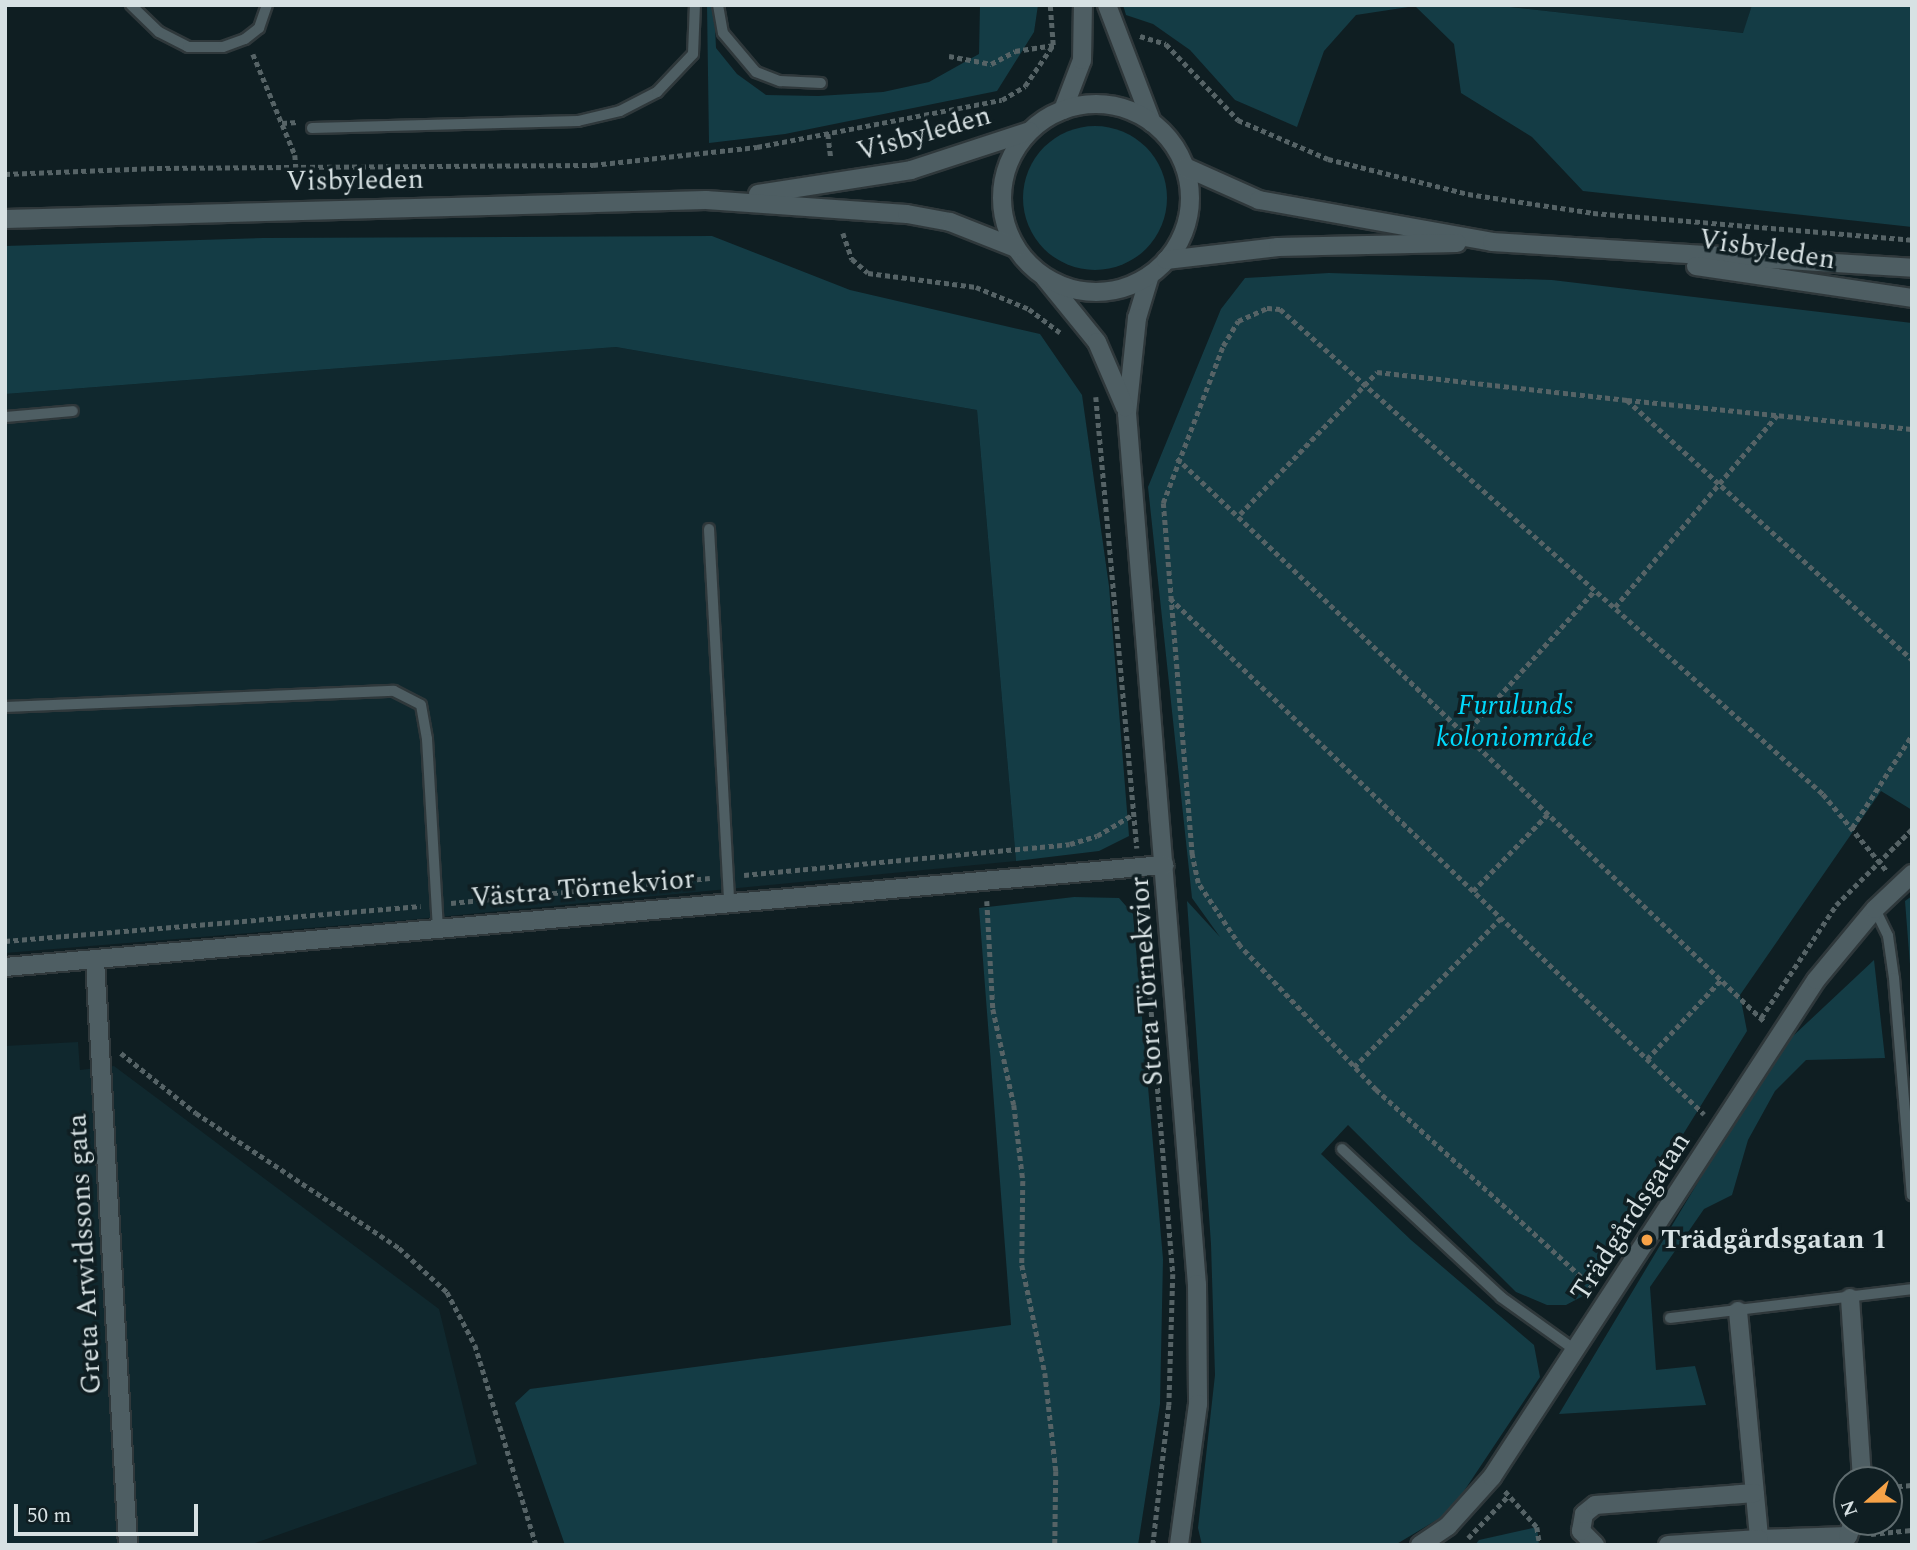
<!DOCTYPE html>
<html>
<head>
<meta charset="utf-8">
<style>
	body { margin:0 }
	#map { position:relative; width:1917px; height:1550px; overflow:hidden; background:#0f1e22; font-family:Spectral,serif }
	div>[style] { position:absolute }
	.built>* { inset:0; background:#10282e }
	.green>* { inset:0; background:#143c45 }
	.round { border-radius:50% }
	.path>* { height:4.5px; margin-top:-2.25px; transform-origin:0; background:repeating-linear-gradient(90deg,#566366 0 5px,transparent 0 8.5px) }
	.roads { filter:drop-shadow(2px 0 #2f383b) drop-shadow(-2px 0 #2f383b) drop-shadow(0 2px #2f383b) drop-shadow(0 -2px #2f383b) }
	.lane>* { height:10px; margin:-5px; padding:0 5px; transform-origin:5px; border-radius:5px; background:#4e5e63 }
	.street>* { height:18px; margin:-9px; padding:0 9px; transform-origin:9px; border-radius:9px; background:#4e5e63 }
	.secondary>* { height:18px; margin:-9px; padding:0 9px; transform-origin:9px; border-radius:9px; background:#4e5e63 }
	.secondary>.ring { margin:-9px; padding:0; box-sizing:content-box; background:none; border:18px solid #4e5e63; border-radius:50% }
	.dots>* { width:19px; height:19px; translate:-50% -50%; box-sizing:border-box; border:4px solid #0f1e22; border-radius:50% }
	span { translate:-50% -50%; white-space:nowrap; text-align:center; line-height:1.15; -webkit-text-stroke:7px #0f1e22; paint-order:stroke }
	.street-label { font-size:28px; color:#d7e1e3 }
	.park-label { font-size:28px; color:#00d9fc; font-style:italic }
	.poi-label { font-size:28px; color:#d7e1e3; font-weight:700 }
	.left { translate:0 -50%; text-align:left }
	.frame { position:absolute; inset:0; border:7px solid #d7e1e3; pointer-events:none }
	.north { position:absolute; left:1833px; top:1466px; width:70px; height:70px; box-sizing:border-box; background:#0f1e22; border:2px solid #5f6c6f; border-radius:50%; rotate:249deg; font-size:19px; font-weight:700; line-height:28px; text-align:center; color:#d7e1e3 }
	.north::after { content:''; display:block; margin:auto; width:24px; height:32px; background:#f6a247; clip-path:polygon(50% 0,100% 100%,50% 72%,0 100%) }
	.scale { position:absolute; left:14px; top:1504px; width:184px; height:32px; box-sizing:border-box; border:4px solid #d7e1e3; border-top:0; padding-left:9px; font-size:21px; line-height:24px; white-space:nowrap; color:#d7e1e3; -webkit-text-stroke:5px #0f1e22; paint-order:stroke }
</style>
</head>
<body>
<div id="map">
	<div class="built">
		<i style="clip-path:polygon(1492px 5px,1752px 5px,1744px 33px)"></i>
		<i style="clip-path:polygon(616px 347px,977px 410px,1016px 861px,408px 920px,5px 953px,5px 394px)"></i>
		<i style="clip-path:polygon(78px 1042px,80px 1070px,114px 1066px,439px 1309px,477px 1464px,250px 1545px,5px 1545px,5px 1046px)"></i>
	</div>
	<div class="green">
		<i style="clip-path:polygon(707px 5px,714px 5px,716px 48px,737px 74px,766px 95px,818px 96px,883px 92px,929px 82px,979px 54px,980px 5px,1038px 5px,1034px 32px,997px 91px,785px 134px,709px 143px)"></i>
		<i style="clip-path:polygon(1123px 5px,1492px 5px,1743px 33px,1752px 5px,1912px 5px,1912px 227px,1583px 191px,1532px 137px,1461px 93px,1454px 44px,1415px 6px,1356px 15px,1324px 51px,1297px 127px,1235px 100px,1190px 50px,1153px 24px,1126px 15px)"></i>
		<i class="round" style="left:1023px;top:126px;width:144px;height:144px"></i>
		<i style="clip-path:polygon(712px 236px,850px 290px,1040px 334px,1082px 395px,1109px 586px,1129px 836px,1099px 851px,1016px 861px,977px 410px,616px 347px,5px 394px,5px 246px,263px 238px)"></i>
		<i style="clip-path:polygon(1329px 273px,1552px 280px,1912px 323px,1912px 810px,1881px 791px,1740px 995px,1747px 1031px,1583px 1296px,1566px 1305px,1547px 1305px,1516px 1292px,1348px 1125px,1321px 1154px,1411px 1240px,1534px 1345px,1540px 1377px,1450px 1512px,1395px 1545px,1202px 1545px,1198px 1528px,1215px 1375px,1211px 1244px,1187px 901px,1220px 937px,1192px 898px,1148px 487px,1221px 309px,1245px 278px)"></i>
		<i style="clip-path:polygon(1912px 896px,1912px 965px,1910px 965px,1905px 901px)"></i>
		<i style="clip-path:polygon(1074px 897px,1119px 898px,1133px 914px,1163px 1259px,1160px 1404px,1138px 1545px,565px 1545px,515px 1403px,530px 1389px,1011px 1325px,979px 908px)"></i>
		<i style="clip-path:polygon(1874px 960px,1885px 1058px,1806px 1060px,1775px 1091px,1748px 1140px,1732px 1195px,1704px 1209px,1650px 1287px,1656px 1370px,1695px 1366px,1706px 1405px,1559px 1414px,1776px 1052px)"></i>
		<i style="clip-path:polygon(1537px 1527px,1539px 1545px,1475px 1545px,1479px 1540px)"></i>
	</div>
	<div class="path">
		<i style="left:1140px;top:36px;width:27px;rotate:17deg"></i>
		<i style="left:1166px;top:44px;width:105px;rotate:46.5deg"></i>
		<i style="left:1238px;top:120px;width:98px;rotate:23.4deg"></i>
		<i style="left:1328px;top:159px;width:144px;rotate:14deg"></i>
		<i style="left:1468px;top:194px;width:126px;rotate:8.6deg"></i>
		<i style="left:1593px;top:213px;width:320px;rotate:4.8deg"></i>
		<i style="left:253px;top:54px;width:109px;rotate:67.4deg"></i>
		<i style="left:295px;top:155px;width:12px;rotate:85deg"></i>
		<i style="left:949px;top:56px;width:43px;rotate:10.8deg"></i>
		<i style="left:991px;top:64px;width:27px;rotate:-28deg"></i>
		<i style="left:1015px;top:51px;width:40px;rotate:-8.5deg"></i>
		<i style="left:282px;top:123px;width:16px;rotate:-4deg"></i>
		<i style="left:828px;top:134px;width:24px;rotate:83deg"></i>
		<i style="left:5px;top:174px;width:152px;rotate:-2.3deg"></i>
		<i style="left:157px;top:168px;width:436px;rotate:-0.4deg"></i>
		<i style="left:593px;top:165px;width:165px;rotate:-6.3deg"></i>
		<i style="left:757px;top:147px;width:249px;rotate:-10.9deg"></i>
		<i style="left:1002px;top:100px;width:27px;rotate:-31deg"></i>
		<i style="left:1025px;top:86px;width:50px;rotate:-55.7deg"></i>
		<i style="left:1053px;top:45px;width:40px;rotate:-94.3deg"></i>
		<i style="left:843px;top:233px;width:28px;rotate:71deg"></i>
		<i style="left:852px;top:259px;width:21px;rotate:41deg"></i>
		<i style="left:868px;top:273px;width:109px;rotate:7.4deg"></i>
		<i style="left:976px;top:287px;width:57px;rotate:22.5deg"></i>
		<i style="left:1029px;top:309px;width:39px;rotate:37deg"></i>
		<i style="left:1096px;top:397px;width:453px;rotate:84.8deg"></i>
		<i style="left:1627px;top:400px;width:286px;rotate:5.8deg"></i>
		<i style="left:1177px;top:458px;width:815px;rotate:43.81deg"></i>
		<i style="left:1240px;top:514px;width:197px;rotate:-46deg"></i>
		<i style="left:1377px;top:372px;width:252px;rotate:6.4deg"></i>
		<i style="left:1627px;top:400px;width:385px;rotate:42.3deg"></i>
		<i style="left:1170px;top:598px;width:743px;rotate:44.02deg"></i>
		<i style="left:1615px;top:607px;width:251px;rotate:-49.8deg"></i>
		<i style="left:1464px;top:735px;width:195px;rotate:-47.9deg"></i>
		<i style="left:1852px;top:828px;width:111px;rotate:-57.2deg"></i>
		<i style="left:744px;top:875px;width:327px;rotate:-5.4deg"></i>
		<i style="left:1070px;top:844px;width:28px;rotate:-17deg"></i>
		<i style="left:1097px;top:836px;width:41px;rotate:-31deg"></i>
		<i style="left:1141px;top:885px;width:390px;rotate:85.3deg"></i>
		<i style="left:1173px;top:1274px;width:131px;rotate:91.7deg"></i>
		<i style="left:1169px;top:1405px;width:141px;rotate:96.5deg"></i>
		<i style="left:1473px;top:891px;width:107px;rotate:-45.8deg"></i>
		<i style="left:987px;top:901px;width:108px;rotate:86.8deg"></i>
		<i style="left:993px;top:1009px;width:98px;rotate:77.7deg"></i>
		<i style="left:1014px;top:1105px;width:77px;rotate:83.2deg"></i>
		<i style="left:1023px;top:1181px;width:84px;rotate:90.7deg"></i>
		<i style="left:1022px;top:1265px;width:110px;rotate:78deg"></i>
		<i style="left:1045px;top:1373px;width:99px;rotate:83.6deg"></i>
		<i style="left:1056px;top:1471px;width:74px;rotate:90.8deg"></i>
		<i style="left:451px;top:903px;width:260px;rotate:-5.5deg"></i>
		<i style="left:5px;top:941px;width:417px;rotate:-4.8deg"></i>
		<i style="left:1761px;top:1018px;width:136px;rotate:-56.4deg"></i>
		<i style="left:1836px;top:905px;width:107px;rotate:-45deg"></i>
		<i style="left:121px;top:1053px;width:96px;rotate:38.7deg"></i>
		<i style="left:196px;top:1113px;width:244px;rotate:33.6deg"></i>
		<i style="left:399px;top:1248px;width:65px;rotate:42.5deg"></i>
		<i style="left:447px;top:1292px;width:60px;rotate:62.2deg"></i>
		<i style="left:475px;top:1345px;width:209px;rotate:73deg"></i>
		<i style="left:1647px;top:1059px;width:108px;rotate:-46.9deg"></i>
		<i style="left:1354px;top:1067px;width:209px;rotate:-45.4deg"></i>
		<i style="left:1593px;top:1288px;width:294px;rotate:-137.6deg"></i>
		<i style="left:1376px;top:1090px;width:198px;rotate:-133.4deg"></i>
		<i style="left:1240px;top:946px;width:76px;rotate:-123.7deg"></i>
		<i style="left:1198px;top:883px;width:29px;rotate:-102deg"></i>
		<i style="left:1192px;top:855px;width:353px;rotate:-94.7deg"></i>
		<i style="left:1163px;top:503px;width:168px;rotate:-69.1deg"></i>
		<i style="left:1223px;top:346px;width:29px;rotate:-59deg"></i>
		<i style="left:1238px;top:321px;width:32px;rotate:-24deg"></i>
		<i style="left:1267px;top:308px;width:13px;rotate:4deg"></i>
		<i style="left:1280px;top:309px;width:728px;rotate:41.77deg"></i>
		<i style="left:1823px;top:794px;width:99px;rotate:50.3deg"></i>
		<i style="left:1889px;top:1487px;width:23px;rotate:-5deg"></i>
		<i style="left:1505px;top:1491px;width:48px;rotate:48.4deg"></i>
		<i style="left:1537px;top:1527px;width:18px;rotate:81deg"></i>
		<i style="left:1871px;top:1534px;width:41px;rotate:-5.6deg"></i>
		<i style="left:1468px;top:1538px;width:59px;rotate:-46.4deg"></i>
	</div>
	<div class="roads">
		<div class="lane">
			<i style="left:131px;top:5px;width:39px;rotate:44deg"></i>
			<i style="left:159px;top:32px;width:33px;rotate:27deg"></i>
			<i style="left:188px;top:47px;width:35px"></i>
			<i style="left:223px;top:47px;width:23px;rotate:-20deg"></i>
			<i style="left:245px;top:39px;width:18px;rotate:-38deg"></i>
			<i style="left:259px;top:28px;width:24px;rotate:-71deg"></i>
			<i style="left:718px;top:5px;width:28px;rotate:80deg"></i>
			<i style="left:723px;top:33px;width:51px;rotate:49.8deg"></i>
			<i style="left:756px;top:72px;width:26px;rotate:21deg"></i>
			<i style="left:780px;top:81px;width:41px;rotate:2.8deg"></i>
			<i style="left:312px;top:128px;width:266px;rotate:-1.5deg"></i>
			<i style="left:578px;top:121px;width:43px;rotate:-13.4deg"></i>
			<i style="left:620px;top:111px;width:42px;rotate:-27.2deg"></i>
			<i style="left:657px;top:92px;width:52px;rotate:-46.5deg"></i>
			<i style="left:693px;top:54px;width:49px;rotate:-87.7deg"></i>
			<i style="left:5px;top:417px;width:68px;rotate:-5deg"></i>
			<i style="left:709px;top:529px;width:374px;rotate:86.9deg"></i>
			<i style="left:5px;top:707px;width:389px;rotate:-2.4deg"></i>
			<i style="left:394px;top:691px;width:30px;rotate:27deg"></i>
			<i style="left:421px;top:705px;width:35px;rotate:80deg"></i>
			<i style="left:427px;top:739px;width:190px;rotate:86.7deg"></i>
			<i style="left:1875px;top:909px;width:30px;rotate:64deg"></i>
			<i style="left:1888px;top:936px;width:42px;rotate:81.9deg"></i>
			<i style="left:1894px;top:978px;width:218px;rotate:85.3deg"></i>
			<i style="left:1342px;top:1149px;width:217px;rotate:42.9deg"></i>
			<i style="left:1501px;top:1297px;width:91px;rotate:35.6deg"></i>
			<i style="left:1670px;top:1318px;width:244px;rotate:-6.8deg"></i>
		</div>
		<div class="street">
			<i style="left:1107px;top:5px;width:126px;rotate:69.1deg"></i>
			<i style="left:1063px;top:110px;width:53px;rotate:-69.2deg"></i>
			<i style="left:1082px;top:60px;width:55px;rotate:-89deg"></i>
			<i style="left:1150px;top:275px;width:45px;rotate:106.8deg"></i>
			<i style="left:1137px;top:318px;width:96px;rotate:96deg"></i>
			<i style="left:1127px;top:413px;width:874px;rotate:85.41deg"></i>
			<i style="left:1197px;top:1284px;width:120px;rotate:89.5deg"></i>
			<i style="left:1198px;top:1404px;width:142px;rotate:97.7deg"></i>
			<i style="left:1045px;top:278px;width:82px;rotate:50.9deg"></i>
			<i style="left:1097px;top:342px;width:71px;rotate:66.7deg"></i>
			<i style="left:95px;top:960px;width:586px;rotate:86.77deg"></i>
			<i style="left:5px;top:967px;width:1164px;rotate:-5.03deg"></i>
			<i style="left:1850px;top:1298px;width:182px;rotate:86.2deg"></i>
			<i style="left:1738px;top:1311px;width:229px;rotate:84.7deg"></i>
			<i style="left:1759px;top:1539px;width:89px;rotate:-1.9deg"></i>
			<i style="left:1848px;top:1536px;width:15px;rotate:-70deg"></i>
			<i style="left:1420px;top:1545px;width:34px;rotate:-34deg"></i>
			<i style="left:1448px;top:1526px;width:66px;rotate:-48.1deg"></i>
			<i style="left:1492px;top:1477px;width:593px;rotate:-56.9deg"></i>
			<i style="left:1816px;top:980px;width:92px;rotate:-50.3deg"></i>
			<i style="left:1875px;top:909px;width:51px;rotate:-43.4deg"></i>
			<i style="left:1595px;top:1545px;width:20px;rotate:-135deg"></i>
			<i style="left:1581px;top:1531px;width:17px;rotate:-80deg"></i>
			<i style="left:1584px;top:1514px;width:14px;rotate:-39deg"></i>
			<i style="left:1595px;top:1505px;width:160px;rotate:-4.3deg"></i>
			<i style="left:1668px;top:1545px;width:91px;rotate:-3.8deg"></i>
		</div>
		<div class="secondary">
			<i class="ring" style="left:1002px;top:104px;width:170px;height:170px"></i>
			<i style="left:1185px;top:167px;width:81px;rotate:24deg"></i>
			<i style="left:1259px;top:200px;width:237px;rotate:10.2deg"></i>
			<i style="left:1492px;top:242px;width:421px;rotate:3.5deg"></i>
			<i style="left:758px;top:194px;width:155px;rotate:-8.9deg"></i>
			<i style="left:911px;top:170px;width:125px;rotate:-18.1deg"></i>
			<i style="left:5px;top:219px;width:701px;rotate:-1.55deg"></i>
			<i style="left:706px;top:200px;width:201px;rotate:4deg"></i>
			<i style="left:907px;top:214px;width:44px;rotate:10.5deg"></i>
			<i style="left:950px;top:222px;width:71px;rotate:21.5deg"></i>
			<i style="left:1166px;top:260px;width:113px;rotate:-6.6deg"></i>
			<i style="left:1278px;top:247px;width:179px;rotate:-1.3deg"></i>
			<i style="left:1696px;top:266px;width:218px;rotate:8.4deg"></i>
		</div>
	</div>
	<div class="dots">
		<i style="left:1647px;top:1240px;background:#f6a247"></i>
	</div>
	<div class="street-label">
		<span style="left:924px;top:134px;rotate:-16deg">Visbyleden</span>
		<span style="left:355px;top:181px;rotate:-1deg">Visbyleden</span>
		<span style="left:1767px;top:250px;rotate:9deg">Visbyleden</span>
		<span style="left:583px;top:889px;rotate:-5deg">Västra Törnekvior</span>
		<span style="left:1147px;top:981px;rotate:-94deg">Stora Törnekvior</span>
		<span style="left:1631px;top:1217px;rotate:-57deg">Trädgårdsgatan</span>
		<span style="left:85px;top:1254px;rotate:-93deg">Greta Arwidssons gata</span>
	</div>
	<div class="park-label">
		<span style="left:1515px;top:722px">Furulunds<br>koloniområde</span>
	</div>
	<div class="poi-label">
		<span class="left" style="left:1661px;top:1240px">Trädgårdsgatan 1</span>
	</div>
	<div class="frame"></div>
	<div class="north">N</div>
	<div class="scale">50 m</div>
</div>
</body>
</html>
